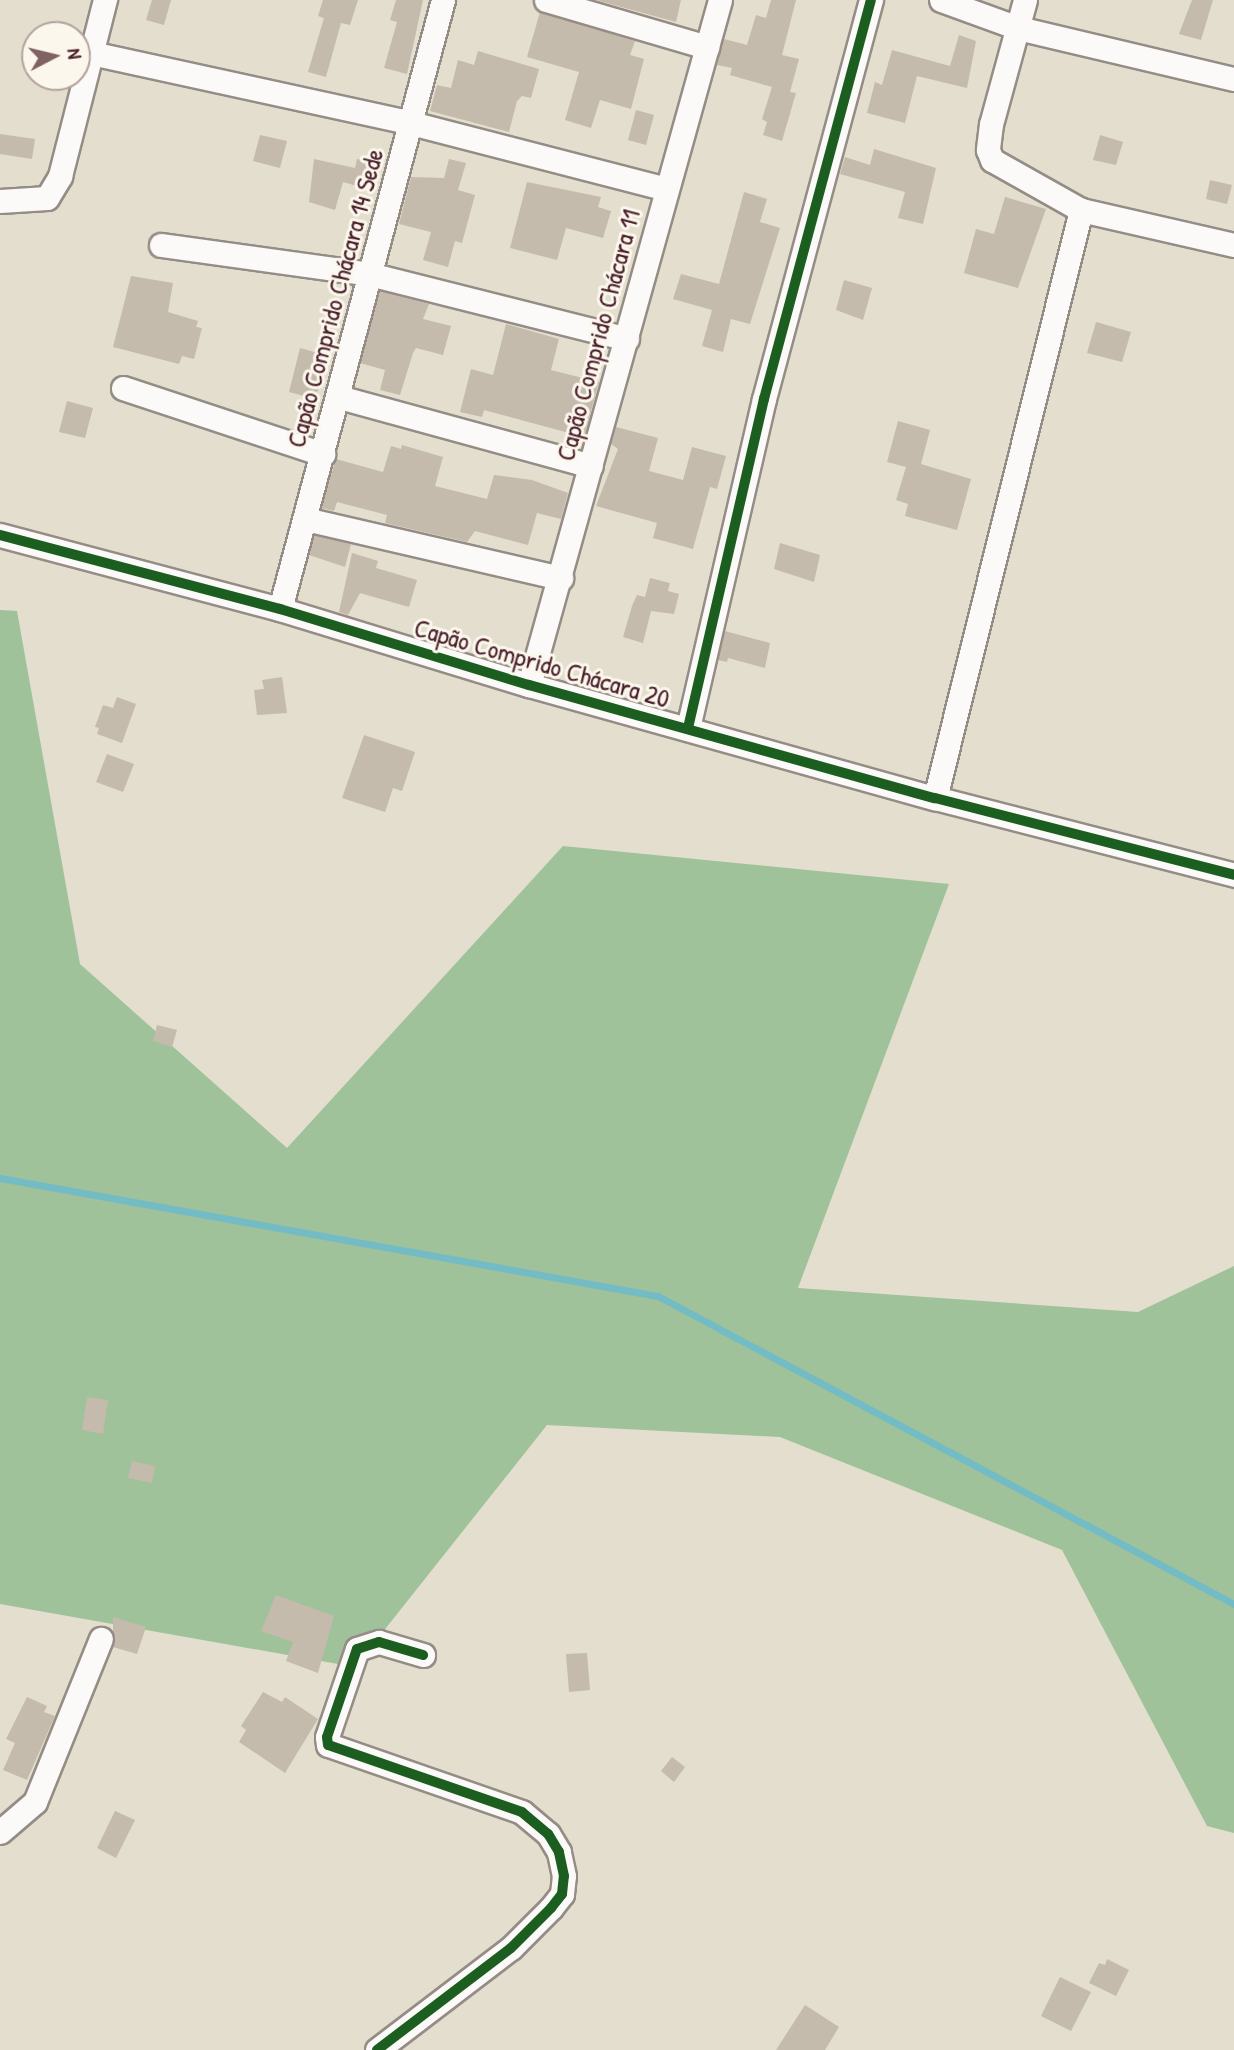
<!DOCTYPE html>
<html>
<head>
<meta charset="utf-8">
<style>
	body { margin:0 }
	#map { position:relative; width:1234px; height:2050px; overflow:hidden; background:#e3decd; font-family:"Patrick Hand",sans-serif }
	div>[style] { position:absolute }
	.forest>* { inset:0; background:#9fc29a }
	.stream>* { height:7px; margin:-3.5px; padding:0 3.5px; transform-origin:3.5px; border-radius:3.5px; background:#73bcc5 }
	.building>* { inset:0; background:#c4bbac }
	.roads { filter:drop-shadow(2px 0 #958c86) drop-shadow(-2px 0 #958c86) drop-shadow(0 2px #958c86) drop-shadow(0 -2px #958c86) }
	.minor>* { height:23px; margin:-11.5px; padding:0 11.5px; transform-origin:11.5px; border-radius:11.5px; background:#fbfaf8 }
	.cycleway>* { height:10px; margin:-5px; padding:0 5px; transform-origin:5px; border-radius:5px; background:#1b5e20 }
	span { translate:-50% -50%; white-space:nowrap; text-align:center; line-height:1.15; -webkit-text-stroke:6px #fbf7ec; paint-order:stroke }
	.street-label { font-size:26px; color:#4a1f2b }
	.north { position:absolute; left:21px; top:21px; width:70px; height:70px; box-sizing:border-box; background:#fbf7ec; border:2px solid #b4a19f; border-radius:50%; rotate:83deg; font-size:19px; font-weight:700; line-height:28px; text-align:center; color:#4a1f2b }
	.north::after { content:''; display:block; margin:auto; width:24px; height:32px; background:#806264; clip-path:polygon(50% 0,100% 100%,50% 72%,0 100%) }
</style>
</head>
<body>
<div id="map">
	<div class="forest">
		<i style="clip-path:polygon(0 610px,17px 611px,80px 964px,287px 1148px,563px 846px,949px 884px,798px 1288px,1138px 1312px,1234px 1266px,1234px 1833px,1207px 1826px,1062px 1550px,780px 1437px,547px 1425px,355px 1667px,0 1604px)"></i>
	</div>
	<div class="stream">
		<i style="left:0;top:1178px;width:668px;rotate:10.17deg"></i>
		<i style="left:658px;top:1296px;width:653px;rotate:28.13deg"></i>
	</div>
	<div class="building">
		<i style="clip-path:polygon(152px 0,171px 0,164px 25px,146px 20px)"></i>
		<i style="clip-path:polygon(323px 0,358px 0,350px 25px,341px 23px,326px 77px,308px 72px,324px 18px,318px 16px)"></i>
		<i style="clip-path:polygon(396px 0,423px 0,407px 74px,384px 68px,397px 22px,390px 20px)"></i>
		<i style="clip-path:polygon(596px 0,681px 0,676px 22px)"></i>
		<i style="clip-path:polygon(771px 0,796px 0,782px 55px,799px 59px,790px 92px,796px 93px,782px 141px,763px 135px,767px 122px,762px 119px,772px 87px,730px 75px,732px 68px,717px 65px,724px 39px,747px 45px,756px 15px,766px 18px)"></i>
		<i style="clip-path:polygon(1192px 0,1213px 0,1201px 40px,1179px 34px)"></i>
		<i style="clip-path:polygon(540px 12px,635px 41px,630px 55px,644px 59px,631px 109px,600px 100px,591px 128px,565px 120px,579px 72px,527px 57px)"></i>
		<i style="clip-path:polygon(959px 35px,976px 41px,967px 88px,917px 76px,905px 123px,867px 113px,875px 82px,882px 85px,892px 50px,950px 66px)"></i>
		<i style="clip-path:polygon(478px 51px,539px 69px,531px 98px,522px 96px,517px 101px,509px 132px,430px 111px,437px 85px,451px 88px,458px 60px,474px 65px)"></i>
		<i style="clip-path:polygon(636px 110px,654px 115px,646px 145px,628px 140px)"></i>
		<i style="clip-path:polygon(0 134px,35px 139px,32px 159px,0 154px)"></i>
		<i style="clip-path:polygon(260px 135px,287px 141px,280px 168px,253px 161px)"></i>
		<i style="clip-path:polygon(1100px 135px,1123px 142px,1116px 165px,1093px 160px)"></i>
		<i style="clip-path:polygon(874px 149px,936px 168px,923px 224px,898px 218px,905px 192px,840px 174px,845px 157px,870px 165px)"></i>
		<i style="clip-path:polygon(314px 159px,355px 168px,357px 159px,374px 163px,368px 189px,343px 182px,335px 210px,309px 202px)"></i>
		<i style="clip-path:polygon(449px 159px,466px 163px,458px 190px,475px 195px,462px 243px,455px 241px,448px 267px,423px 260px,431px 232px,399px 224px,411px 177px,444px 178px)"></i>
		<i style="clip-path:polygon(1210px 180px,1232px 185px,1227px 204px,1206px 199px)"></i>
		<i style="clip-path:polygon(527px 182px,601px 197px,598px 207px,611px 211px,603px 238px,566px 228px,557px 260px,510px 248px)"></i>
		<i style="clip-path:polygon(744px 192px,767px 199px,760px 222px,780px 228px,750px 324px,731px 319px,723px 352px,702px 346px,712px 310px,673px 299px,681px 274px,719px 284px)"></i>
		<i style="clip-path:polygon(1005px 197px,1046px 209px,1018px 288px,964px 273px,976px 229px,994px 234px)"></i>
		<i style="clip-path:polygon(131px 276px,173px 283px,168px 312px,198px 321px,196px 327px,202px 328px,194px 359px,182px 356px,179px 364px,113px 347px)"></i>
		<i style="clip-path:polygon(844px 280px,872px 288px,863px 320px,836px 310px)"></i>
		<i style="clip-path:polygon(380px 291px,429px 304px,423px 319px,451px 326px,443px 355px,416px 348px,413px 353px,400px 395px,380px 390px,385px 370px,360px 363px)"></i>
		<i style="clip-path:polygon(1096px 322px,1131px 332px,1122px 362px,1087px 353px)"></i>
		<i style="clip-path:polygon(506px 324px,559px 339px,551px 370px,599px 382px,584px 437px,484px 410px,482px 417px,460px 412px,471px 369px,493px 375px)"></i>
		<i style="clip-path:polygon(300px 348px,329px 356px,315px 399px,289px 392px)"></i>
		<i style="clip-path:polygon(67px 401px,93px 408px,85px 438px,59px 432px)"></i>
		<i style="clip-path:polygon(898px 421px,930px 430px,921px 464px,971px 479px,957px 530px,905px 516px,908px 504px,896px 500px,906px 467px,887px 462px)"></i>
		<i style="clip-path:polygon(616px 427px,658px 438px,649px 471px,683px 480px,692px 447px,726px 456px,717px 489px,710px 487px,693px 549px,653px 538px,657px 523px,596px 506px,618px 449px,611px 444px)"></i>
		<i style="clip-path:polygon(402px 445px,443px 457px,435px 486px,487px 499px,494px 475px,532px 480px,568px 493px,561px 519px,537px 513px,528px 545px,475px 531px,467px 542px,385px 523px,387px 515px,337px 502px,334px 511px,321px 508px,336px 459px,383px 472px,391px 446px,401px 449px)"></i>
		<i style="clip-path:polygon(314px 535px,351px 544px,345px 567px,309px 555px)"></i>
		<i style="clip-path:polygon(780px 543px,820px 555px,814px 582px,774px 569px)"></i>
		<i style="clip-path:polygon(352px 553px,378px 561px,376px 568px,417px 580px,409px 607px,360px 593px,348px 615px,339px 612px)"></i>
		<i style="clip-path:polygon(650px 578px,670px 583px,668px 591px,679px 594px,674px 614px,651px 611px,643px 643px,623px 637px,632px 606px,637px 595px,645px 597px)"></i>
		<i style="clip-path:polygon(725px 631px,770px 643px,765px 668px,728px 658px,727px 662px,718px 660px)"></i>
		<i style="clip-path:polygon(282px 677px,287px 713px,257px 715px,254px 690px,264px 689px,262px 680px)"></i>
		<i style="clip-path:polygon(117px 697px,136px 704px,122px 743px,97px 734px,99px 728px,95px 727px,103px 705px,113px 708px)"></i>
		<i style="clip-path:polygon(364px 735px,415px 752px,402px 791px,393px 788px,385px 812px,342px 798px)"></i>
		<i style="clip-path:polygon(107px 754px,134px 764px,123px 792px,96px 782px)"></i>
		<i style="clip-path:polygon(157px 1025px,177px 1030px,172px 1047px,153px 1041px)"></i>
		<i style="clip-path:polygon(87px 1397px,108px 1400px,103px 1434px,82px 1430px)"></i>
		<i style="clip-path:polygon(132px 1461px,155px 1466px,152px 1483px,128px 1478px)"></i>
		<i style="clip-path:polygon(276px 1595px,334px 1616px,318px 1673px,286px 1661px,293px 1642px,261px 1631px)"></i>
		<i style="clip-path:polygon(113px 1617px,146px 1627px,137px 1654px,113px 1647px)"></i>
		<i style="clip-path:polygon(587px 1653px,590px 1690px,569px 1692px,566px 1654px)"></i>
		<i style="clip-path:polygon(263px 1692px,282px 1702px,285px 1697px,318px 1719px,285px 1773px,239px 1742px,246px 1730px,241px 1726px)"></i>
		<i style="clip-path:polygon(27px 1697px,47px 1706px,44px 1712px,55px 1716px,27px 1780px,3px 1770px,15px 1743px,6px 1739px)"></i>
		<i style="clip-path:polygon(672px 1757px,685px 1767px,674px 1782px,661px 1771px)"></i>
		<i style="clip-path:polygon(115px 1811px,135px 1820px,116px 1858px,97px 1848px)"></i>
		<i style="clip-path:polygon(1107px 1959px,1129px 1970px,1116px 1996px,1089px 1983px,1099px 1963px,1105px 1965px)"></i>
		<i style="clip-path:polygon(1060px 1977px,1091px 1992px,1071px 2031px,1041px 2016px)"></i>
		<i style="clip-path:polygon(805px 2005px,839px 2027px,825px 2050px,776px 2050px)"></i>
	</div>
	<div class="roads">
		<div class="minor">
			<i style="left:546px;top:0;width:168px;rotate:16.3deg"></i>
			<i style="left:941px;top:0;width:82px;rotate:20deg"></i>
			<i style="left:1018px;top:28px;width:222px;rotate:13.3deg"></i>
			<i style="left:1025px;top:0;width:129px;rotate:105.3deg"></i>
			<i style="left:991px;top:124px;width:26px;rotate:97deg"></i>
			<i style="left:988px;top:150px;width:11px;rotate:68deg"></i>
			<i style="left:992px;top:160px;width:102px;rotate:29.3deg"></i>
			<i style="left:1081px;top:210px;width:157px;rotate:12.9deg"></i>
			<i style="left:91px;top:53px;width:328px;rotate:12.3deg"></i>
			<i style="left:411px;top:123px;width:264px;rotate:14.5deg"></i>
			<i style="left:0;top:201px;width:47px;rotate:-3.7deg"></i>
			<i style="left:47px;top:198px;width:26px;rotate:-59deg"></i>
			<i style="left:60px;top:176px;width:182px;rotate:-75.7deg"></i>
			<i style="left:161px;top:245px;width:210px;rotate:7.9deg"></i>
			<i style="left:369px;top:274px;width:266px;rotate:14.1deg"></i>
			<i style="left:123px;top:388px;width:211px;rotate:18.3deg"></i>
			<i style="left:339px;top:397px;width:261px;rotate:15.3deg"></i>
			<i style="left:305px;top:519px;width:263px;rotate:13deg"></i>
			<i style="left:0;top:535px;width:290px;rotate:14.8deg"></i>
			<i style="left:280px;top:609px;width:260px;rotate:17deg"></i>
			<i style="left:529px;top:685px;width:421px;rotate:15.6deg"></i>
			<i style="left:935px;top:798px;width:309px;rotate:14.4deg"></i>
			<i style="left:280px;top:609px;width:630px;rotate:-75.02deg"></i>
			<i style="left:529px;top:685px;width:711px;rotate:-74.42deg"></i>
			<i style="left:688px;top:728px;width:338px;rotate:-77deg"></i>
			<i style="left:764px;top:399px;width:413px;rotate:-75deg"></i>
			<i style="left:935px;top:798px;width:606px;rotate:-76.06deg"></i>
			<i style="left:0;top:1832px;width:46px;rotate:-40.6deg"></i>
			<i style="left:35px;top:1802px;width:176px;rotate:-68deg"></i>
			<i style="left:377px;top:2050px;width:168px;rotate:-37.3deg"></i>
			<i style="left:511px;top:1948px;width:57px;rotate:-45deg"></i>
			<i style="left:551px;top:1908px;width:18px;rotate:-52deg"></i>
			<i style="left:562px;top:1894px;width:18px;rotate:-84deg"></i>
			<i style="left:564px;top:1876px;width:25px;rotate:-102deg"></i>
			<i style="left:559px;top:1852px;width:21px;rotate:-121deg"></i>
			<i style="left:548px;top:1834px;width:34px;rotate:-140deg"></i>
			<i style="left:522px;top:1812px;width:205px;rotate:-160.9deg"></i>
			<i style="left:328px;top:1745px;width:8px;rotate:-97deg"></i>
			<i style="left:327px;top:1737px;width:93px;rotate:-71.2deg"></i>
			<i style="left:357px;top:1649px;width:23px;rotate:-18deg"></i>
			<i style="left:379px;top:1642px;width:46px;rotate:16.5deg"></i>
		</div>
	</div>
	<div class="cycleway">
		<i style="left:0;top:535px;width:290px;rotate:14.8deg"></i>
		<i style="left:280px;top:609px;width:260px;rotate:17deg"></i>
		<i style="left:529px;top:685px;width:421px;rotate:15.6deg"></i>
		<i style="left:935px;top:798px;width:309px;rotate:14.4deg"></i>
		<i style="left:688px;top:728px;width:338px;rotate:-77deg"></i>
		<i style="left:764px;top:399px;width:413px;rotate:-75deg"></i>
		<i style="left:377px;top:2050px;width:168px;rotate:-37.3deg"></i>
		<i style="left:511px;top:1948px;width:57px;rotate:-45deg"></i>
		<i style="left:551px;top:1908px;width:18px;rotate:-52deg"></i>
		<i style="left:562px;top:1894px;width:18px;rotate:-84deg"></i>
		<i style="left:564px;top:1876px;width:25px;rotate:-102deg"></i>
		<i style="left:559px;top:1852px;width:21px;rotate:-121deg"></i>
		<i style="left:548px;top:1834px;width:34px;rotate:-140deg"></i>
		<i style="left:522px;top:1812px;width:205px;rotate:-160.9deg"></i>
		<i style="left:328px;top:1745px;width:8px;rotate:-97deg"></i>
		<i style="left:327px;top:1737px;width:93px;rotate:-71.2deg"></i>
		<i style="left:357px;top:1649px;width:23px;rotate:-18deg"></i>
		<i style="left:379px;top:1642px;width:46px;rotate:16.5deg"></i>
	</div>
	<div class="street-label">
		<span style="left:335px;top:298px;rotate:-75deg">Capão Comprido Chácara 14 Sede</span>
		<span style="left:598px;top:335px;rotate:-75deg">Capão Comprido Chácara 11</span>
		<span style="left:542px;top:663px;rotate:16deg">Capão Comprido Chácara 20</span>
	</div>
	<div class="north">N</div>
</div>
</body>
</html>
